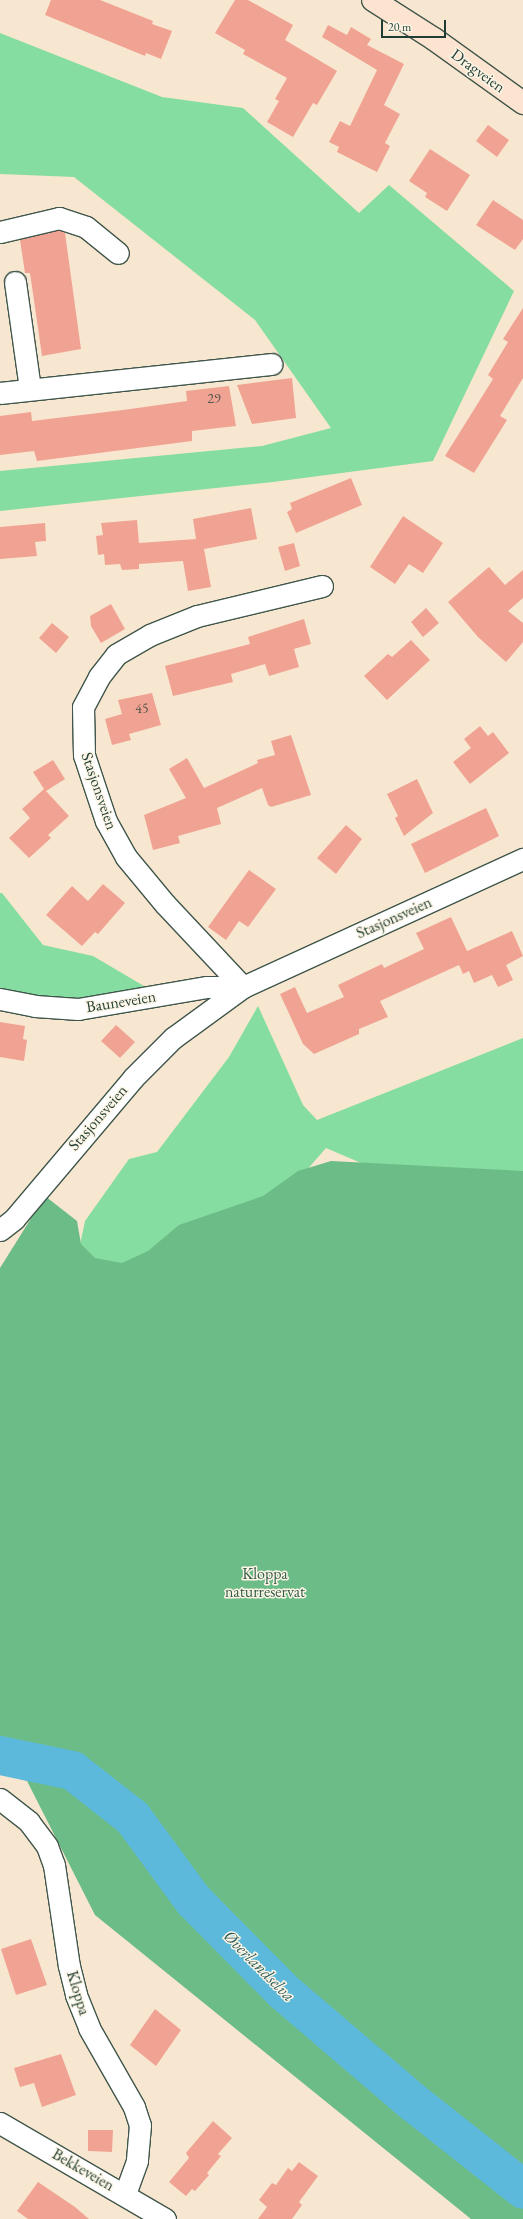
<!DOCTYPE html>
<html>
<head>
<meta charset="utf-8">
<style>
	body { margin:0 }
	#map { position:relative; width:523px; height:2219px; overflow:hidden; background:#f8e7d0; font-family:"EB Garamond",serif }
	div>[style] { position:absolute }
	.green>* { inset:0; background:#86dda1 }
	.forest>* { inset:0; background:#6cbc87 }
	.river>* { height:39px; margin:-19.5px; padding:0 19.5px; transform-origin:19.5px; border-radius:19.5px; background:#5db9db }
	.building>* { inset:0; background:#f1a393 }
	.roads { filter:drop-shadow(1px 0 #40564b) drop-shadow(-1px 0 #40564b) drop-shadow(0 1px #40564b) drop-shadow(0 -1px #40564b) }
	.street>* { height:21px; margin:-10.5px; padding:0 10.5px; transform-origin:10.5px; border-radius:10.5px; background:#fff }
	.secondary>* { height:22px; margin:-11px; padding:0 11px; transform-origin:11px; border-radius:11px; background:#fde4d0 }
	span { translate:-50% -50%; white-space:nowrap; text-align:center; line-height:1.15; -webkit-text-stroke:3px #fcf5e5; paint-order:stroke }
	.number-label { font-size:14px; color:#54564c }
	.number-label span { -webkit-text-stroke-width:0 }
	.street-label { font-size:16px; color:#1f3d34 }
	.park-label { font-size:16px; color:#345d4a }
	.water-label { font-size:17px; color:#2e5c5e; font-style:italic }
	.scale { position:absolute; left:381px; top:20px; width:65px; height:18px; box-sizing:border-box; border:2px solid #1f3d34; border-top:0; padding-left:5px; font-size:12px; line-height:14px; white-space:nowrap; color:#1f3d34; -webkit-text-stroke:3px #fcf5e5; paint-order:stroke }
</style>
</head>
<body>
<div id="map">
	<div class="green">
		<i style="clip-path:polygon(0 33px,162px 97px,243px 108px,359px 213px,389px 185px,514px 291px,433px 461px,273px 482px,0 511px,0 471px,262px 446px,331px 428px,255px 320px,74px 177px,0 174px)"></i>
		<i style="clip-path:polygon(0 893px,2px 893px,43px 945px,93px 956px,149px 989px,83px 998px,32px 997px,0 988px)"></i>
		<i style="clip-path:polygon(258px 1006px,303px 1105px,317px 1120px,523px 1038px,523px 1184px,361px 1163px,326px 1148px,264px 1219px,158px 1256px,106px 1267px,78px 1254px,85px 1221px,129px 1159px,157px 1152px,229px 1057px)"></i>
	</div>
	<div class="forest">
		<i style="clip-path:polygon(331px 1161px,523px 1171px,523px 2219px,471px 2219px,95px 1915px,27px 1781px,0 1769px,0 1268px,45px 1196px,77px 1221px,81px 1244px,95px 1258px,122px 1263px,148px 1251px,179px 1225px,263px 1196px,298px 1171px)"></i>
	</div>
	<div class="river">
		<i style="left:0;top:1755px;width:74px;rotate:11.8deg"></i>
		<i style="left:72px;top:1770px;width:76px;rotate:38.1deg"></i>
		<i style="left:132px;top:1817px;width:103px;rotate:53.7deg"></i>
		<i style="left:193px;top:1900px;width:128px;rotate:45.3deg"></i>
		<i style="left:283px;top:1991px;width:171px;rotate:40.5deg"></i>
		<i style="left:413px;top:2102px;width:140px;rotate:38.3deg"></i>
	</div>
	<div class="building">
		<i style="clip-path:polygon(51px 0,100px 0,153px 21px,152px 24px,172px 31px,161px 59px,146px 53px,145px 56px,45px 15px)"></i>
		<i style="clip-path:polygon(235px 0,248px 0,293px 25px,285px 40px,337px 71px,317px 105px,313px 103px,293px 137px,267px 122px,279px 101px,275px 99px,287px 78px,243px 54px,245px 50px,215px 33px)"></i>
		<i style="clip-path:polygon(328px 25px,347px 35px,351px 27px,371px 39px,367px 45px,404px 64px,384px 105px,400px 114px,385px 143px,390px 146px,377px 172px,337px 152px,339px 147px,329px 142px,340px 121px,350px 126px,377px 70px,322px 37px)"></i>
		<i style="clip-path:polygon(488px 125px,509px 140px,497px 157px,476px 141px)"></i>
		<i style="clip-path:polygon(430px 149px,470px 175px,447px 211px,425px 197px,427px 193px,409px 181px)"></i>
		<i style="clip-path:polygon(493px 200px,523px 220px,523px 239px,515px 250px,476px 225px)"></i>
		<i style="clip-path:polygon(58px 230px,65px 233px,81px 349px,42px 356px,30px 273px,25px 273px,20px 240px)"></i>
		<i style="clip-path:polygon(523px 308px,523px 378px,500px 416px,507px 420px,474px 473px,445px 456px,493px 379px,488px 375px,508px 342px,503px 339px)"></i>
		<i style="clip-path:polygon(292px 378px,296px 418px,252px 424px,237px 385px)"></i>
		<i style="clip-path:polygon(229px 386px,236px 426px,192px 431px,192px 441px,37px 461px,34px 451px,0 455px,0 416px,31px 412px,32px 421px,123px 410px,187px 401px,186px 391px)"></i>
		<i style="clip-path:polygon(351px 478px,362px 505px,296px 533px,287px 512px,292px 509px,290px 503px)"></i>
		<i style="clip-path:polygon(251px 508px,257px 539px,204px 549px,211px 587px,188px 591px,183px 561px,139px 564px,139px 569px,122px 570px,120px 564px,105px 565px,104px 554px,98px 555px,96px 536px,103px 535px,101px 523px,137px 520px,139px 543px,196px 539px,193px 519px)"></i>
		<i style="clip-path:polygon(403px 516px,443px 543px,423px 573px,409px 564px,395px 584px,370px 567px)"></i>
		<i style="clip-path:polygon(45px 523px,46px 541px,35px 542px,37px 556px,0 559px,0 527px)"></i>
		<i style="clip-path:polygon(294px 543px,300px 566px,285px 571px,278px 547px)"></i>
		<i style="clip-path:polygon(489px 567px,505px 585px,523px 570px,523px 598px,508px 611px,523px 623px,523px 642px,506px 662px,478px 637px,448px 602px)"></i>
		<i style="clip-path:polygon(111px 604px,125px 629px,101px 643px,91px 626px,90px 616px)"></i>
		<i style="clip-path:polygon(426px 608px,439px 623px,423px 637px,411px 622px)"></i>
		<i style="clip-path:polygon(304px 619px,311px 644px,294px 649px,299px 667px,269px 676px,265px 664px,231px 674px,233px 682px,173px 696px,165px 666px,250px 644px,248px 637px)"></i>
		<i style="clip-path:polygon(52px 623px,69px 637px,56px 653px,39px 638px)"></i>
		<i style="clip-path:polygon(411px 640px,430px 660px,387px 700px,364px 676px,388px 654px,392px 657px)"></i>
		<i style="clip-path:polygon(152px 693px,161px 725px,129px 734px,131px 740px,112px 745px,105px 719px,122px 714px,118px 700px)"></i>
		<i style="clip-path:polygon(480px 726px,488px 736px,493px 732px,509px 753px,470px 784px,453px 762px,471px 748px,464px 739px)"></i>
		<i style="clip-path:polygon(291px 735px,311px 795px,271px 807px,268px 805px,262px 788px,217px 808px,221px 824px,178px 836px,180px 843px,153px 850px,144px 815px,186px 798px,169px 769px,187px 758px,204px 788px,258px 763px,257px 760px,275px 755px,271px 741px)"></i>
		<i style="clip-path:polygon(53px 760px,65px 779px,46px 791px,69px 816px,48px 835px,51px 838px,29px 858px,9px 838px,30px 818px,22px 809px,44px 789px,33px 772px)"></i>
		<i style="clip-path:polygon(417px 779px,433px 813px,404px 836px,395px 818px,398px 816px,387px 794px)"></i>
		<i style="clip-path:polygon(486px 808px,499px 836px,425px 873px,411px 844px)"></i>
		<i style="clip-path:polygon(346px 825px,362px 839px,336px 874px,317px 858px)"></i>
		<i style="clip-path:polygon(249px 870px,276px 889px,248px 927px,239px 921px,226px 940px,208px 927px)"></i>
		<i style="clip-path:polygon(103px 884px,125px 903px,98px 934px,95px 932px,82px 946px,46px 915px,72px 886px,88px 901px)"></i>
		<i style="clip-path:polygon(451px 917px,467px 951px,512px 931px,523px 956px,506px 965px,513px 980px,498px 987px,492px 975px,474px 983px,469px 971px,463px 974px,459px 965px,380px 1001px,388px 1017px,359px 1029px,359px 1034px,314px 1054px,303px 1044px,280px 994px,295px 987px,307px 1013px,344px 997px,338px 985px,382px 964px,384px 968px,424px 949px,416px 933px)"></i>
		<i style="clip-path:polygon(0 1022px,25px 1026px,23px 1039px,27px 1040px,24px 1061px,0 1057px)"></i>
		<i style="clip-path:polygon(116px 1025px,135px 1042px,120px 1058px,101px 1041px)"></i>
		<i style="clip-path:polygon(31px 1939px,47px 1985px,16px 1995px,1px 1949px)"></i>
		<i style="clip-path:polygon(155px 2009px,181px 2030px,156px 2066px,130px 2045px)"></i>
		<i style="clip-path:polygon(61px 2054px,76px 2095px,42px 2107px,34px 2083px,20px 2087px,14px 2068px)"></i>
		<i style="clip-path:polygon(213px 2121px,232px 2138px,218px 2154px,221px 2156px,207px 2173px,209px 2175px,195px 2191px,192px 2189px,186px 2196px,169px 2182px,189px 2158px,186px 2153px)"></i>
		<i style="clip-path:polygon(88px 2130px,113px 2130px,112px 2152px,88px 2151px)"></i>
		<i style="clip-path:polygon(299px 2162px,318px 2176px,299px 2202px,302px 2205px,292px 2219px,258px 2219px,267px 2207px,259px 2200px,272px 2183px,276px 2185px,288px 2168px,292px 2171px)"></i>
		<i style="clip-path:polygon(38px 2182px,75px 2207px,89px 2219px,28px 2219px,17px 2211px)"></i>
	</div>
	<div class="roads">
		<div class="street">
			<i style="left:0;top:232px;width:61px;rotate:-13.3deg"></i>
			<i style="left:59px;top:218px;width:28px;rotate:18deg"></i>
			<i style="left:86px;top:227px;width:41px;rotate:39.1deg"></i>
			<i style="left:15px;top:282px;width:108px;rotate:82deg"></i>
			<i style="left:0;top:393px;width:273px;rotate:-6.1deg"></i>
			<i style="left:322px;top:586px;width:129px;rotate:166.5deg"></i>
			<i style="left:197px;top:616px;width:51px;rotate:158deg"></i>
			<i style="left:150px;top:635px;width:39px;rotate:150deg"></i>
			<i style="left:116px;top:655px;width:28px;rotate:128deg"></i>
			<i style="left:99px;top:677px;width:34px;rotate:118deg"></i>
			<i style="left:83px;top:707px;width:48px;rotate:88.8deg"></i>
			<i style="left:84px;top:755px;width:70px;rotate:71.6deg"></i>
			<i style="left:106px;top:821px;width:41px;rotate:60.9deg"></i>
			<i style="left:126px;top:857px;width:61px;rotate:50.3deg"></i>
			<i style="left:165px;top:904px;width:114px;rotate:46.8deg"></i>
			<i style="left:243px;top:987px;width:308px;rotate:-24.6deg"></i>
			<i style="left:0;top:999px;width:36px;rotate:11deg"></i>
			<i style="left:35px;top:1006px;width:43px;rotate:4deg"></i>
			<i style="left:78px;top:1009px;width:131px;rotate:-9.7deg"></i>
			<i style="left:207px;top:987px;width:36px"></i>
			<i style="left:0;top:1230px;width:18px;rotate:-38deg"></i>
			<i style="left:14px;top:1219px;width:185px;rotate:-49.8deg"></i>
			<i style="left:133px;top:1078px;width:57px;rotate:-45deg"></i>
			<i style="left:173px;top:1038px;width:87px;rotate:-36.1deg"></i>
			<i style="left:0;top:1799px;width:37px;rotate:38deg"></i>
			<i style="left:29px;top:1822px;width:30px;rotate:53deg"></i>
			<i style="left:47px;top:1846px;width:20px;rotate:70deg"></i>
			<i style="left:54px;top:1865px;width:102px;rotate:81.6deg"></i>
			<i style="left:69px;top:1966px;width:30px;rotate:76deg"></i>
			<i style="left:76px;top:1995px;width:35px;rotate:68deg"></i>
			<i style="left:89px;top:2028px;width:91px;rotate:60.3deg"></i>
			<i style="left:134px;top:2107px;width:19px;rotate:72deg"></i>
			<i style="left:140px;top:2125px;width:36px;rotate:95deg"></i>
			<i style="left:137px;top:2161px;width:35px;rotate:110deg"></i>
			<i style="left:0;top:2123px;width:191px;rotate:30.2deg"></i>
		</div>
		<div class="secondary">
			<i style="left:373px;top:0;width:72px;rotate:32.6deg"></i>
			<i style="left:434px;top:39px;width:110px;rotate:35.7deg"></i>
		</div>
	</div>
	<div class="number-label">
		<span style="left:214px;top:398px">29</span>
		<span style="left:142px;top:708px">45</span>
	</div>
	<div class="street-label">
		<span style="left:478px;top:71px;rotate:36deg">Dragveien</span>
		<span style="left:99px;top:791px;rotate:71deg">Stasjonsveien</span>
		<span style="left:394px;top:918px;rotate:-24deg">Stasjonsveien</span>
		<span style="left:121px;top:1002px;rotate:-9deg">Bauneveien</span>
		<span style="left:98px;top:1118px;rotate:-49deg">Stasjonsveien</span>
		<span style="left:78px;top:1993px;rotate:73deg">Kloppa</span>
		<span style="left:83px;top:2170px;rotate:30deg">Bekkeveien</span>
	</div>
	<div class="park-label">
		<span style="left:265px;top:1583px">Kloppa<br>naturreservat</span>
	</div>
	<div class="water-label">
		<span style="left:259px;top:1966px;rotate:45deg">Øverlandselva</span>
	</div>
	<div class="scale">20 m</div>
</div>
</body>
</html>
